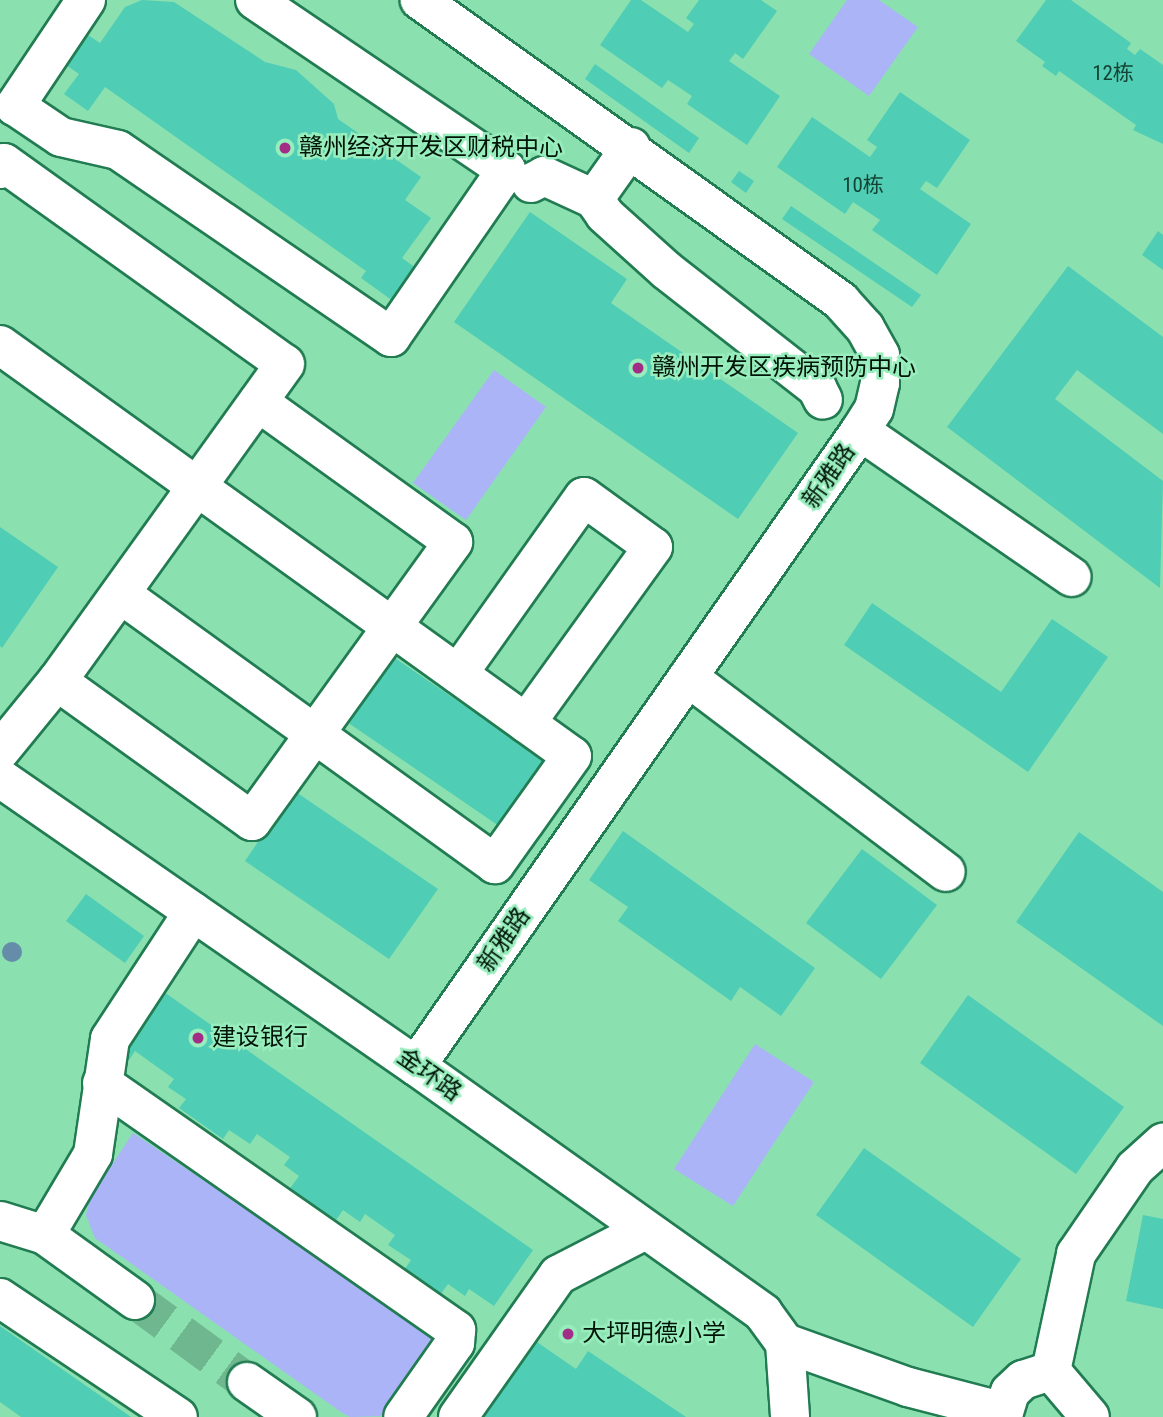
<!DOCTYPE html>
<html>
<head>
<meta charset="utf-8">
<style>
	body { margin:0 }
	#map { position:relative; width:1163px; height:1417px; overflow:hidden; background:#8be0b0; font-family:"Roboto Condensed","Noto Sans SC",sans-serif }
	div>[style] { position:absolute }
	.green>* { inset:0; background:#abb4f7 }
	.building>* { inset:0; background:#50cdb5 }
	.street-tunnel>* { height:38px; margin-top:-19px; transform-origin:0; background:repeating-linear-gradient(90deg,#6fb78e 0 38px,transparent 0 57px) }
	.roads { filter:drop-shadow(2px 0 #227c52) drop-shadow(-2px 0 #227c52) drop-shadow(0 2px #227c52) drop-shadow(0 -2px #227c52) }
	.street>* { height:38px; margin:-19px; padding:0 19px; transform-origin:19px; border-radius:19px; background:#fff }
	.secondary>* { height:38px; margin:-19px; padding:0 19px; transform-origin:19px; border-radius:19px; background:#fff }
	.trees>* { width:20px; height:20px; margin:-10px; border-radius:50%; background:#658ca9 }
	.dots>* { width:19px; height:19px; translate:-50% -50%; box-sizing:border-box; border:4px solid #98edbd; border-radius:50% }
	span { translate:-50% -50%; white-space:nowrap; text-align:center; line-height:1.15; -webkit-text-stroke:5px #98edbd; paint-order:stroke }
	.number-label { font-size:21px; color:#144333 }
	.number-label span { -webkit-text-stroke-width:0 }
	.poi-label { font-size:24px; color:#001508 }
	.left { translate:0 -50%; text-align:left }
	.street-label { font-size:24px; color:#001508 }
</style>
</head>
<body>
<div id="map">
	<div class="green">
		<i style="clip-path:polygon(847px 0,879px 0,918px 27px,869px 96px,809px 54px)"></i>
		<i style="clip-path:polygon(494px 370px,546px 407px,466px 520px,413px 483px)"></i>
		<i style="clip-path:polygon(755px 1044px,814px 1082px,733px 1206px,674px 1169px)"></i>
		<i style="clip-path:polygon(133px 1133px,439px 1338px,385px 1416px,350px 1417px,341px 1412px,95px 1238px,86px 1215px,90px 1198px)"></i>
	</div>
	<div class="building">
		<i style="clip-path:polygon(142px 0,174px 2px,265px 62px,296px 70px,334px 104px,338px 119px,421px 177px,405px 200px,431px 218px,402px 258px,416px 268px,393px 301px,361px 278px,366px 271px,105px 87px,88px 111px,64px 94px,79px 74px,63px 63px,85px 33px,100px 43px,125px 7px)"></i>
		<i style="clip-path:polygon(631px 0,641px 0,688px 32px,694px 24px,686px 18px,699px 0,761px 0,777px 11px,743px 59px,735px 53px,729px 61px,780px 96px,747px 145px,687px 104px,692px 96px,668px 80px,662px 88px,600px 45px)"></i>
		<i style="clip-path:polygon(1046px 0,1071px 0,1131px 43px,1127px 49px,1135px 55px,1140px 49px,1163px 65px,1163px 144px,1133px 130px,1136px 125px,1059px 71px,1056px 76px,1042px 66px,1045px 62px,1016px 41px)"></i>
		<i style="clip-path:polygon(595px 64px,699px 138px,689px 153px,585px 79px)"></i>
		<i style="clip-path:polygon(900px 92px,970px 140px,937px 188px,926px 181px,920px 189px,971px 224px,937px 275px,872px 230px,880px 220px,853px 202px,845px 214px,777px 167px,812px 117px,870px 157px,877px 147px,867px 140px)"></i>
		<i style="clip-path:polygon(739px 171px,754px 181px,746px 193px,731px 182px)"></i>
		<i style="clip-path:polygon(791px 206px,921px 295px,912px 307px,782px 219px)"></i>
		<i style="clip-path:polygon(530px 212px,627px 279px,611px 303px,798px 433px,738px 519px,454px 322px)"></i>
		<i style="clip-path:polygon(1158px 231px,1163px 235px,1163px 270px,1142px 255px)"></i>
		<i style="clip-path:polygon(1068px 266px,1163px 337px,1163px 434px,1077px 370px,1055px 399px,1163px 481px,1160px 588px,947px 427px)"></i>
		<i style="clip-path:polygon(0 527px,58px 567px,2px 648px,0 646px)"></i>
		<i style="clip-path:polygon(872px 603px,1001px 692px,1052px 619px,1108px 657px,1028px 772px,844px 645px)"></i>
		<i style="clip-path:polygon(392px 656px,544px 760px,499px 826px,347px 722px)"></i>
		<i style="clip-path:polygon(293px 790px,438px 889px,389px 959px,245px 861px)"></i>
		<i style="clip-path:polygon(623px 831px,815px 968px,781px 1016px,740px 987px,731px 1001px,618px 921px,628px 907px,589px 880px)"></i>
		<i style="clip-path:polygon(1079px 832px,1163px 892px,1163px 1026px,1016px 922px)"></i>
		<i style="clip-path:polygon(862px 849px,937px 905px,881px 979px,806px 923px)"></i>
		<i style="clip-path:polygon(86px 894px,144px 936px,125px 963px,66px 921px)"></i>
		<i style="clip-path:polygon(164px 992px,533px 1250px,494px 1306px,469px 1289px,465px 1296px,448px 1284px,440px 1295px,404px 1270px,411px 1260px,388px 1245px,395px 1235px,365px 1214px,360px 1222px,343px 1210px,334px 1223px,288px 1191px,299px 1176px,284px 1165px,290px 1157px,257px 1134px,250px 1144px,229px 1130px,223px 1139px,179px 1108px,186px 1099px,168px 1087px,174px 1079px,135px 1051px,129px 1060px,121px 1054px)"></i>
		<i style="clip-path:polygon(968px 995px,1124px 1107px,1076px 1174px,920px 1063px)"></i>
		<i style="clip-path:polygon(864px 1148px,1021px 1259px,973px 1327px,816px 1215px)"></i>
		<i style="clip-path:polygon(1143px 1215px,1163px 1219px,1163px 1309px,1126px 1301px)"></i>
		<i style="clip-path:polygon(0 1326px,131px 1417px,21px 1417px,0 1402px)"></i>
		<i style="clip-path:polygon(534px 1340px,576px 1369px,588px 1351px,686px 1417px,482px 1417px)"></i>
	</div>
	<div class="street-tunnel">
		<i style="left:135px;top:1300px;width:139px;rotate:36.2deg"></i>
	</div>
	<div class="roads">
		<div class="street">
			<i style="left:86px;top:0;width:128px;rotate:123.8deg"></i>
			<i style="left:15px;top:106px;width:55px;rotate:34deg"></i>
			<i style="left:61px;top:137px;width:58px;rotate:12.8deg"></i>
			<i style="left:118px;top:150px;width:331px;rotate:34.4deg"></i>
			<i style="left:391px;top:337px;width:203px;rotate:-55.4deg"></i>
			<i style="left:506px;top:170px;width:303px;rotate:-145.9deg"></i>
			<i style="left:631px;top:147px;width:64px;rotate:125.4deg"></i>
			<i style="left:594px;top:199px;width:19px;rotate:55deg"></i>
			<i style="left:605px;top:215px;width:82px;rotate:42deg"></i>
			<i style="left:666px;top:270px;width:192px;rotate:38deg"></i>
			<i style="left:817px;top:388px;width:13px;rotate:63deg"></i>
			<i style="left:0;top:169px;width:7px;rotate:-56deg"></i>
			<i style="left:4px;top:163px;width:345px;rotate:35.6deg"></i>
			<i style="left:285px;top:364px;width:390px;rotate:125.7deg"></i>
			<i style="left:57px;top:681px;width:90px;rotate:129.2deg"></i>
			<i style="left:531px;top:183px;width:15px;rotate:-28deg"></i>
			<i style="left:544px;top:176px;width:55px;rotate:24.7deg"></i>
			<i style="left:0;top:345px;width:704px;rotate:35.7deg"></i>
			<i style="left:572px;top:756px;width:133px;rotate:125.5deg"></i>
			<i style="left:495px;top:864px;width:462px;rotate:-144.2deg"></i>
			<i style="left:860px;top:431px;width:257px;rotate:34.6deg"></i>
			<i style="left:458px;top:674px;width:217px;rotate:-54.6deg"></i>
			<i style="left:584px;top:497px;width:85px;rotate:35.9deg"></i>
			<i style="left:653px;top:547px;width:217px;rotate:125.8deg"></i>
			<i style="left:688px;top:677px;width:323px;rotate:37.1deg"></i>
			<i style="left:57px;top:681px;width:240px;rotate:35.7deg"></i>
			<i style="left:252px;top:821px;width:344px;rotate:-54.2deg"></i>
			<i style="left:453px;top:542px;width:240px;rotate:-144.3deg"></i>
			<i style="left:416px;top:1066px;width:775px;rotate:-55.04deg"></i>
			<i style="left:860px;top:431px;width:26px;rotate:-58deg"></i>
			<i style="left:874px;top:409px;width:27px;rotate:-77deg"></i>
			<i style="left:880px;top:383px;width:28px;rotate:-90deg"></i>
			<i style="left:880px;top:355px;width:31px;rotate:-119deg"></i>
			<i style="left:865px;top:328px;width:36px;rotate:-132deg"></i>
			<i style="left:841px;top:301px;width:518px;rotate:-144.44deg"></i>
			<i style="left:102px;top:1083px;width:432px;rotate:34.9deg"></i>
			<i style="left:456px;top:1330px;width:13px;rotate:94deg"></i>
			<i style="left:455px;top:1343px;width:90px;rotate:125.1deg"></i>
			<i style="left:0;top:1221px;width:47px;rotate:17.3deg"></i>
			<i style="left:45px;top:1235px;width:94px;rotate:-59.3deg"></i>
			<i style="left:93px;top:1154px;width:116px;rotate:-81.6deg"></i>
			<i style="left:110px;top:1039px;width:152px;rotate:-56.8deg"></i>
			<i style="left:45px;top:1235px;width:111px;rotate:35.8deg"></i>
			<i style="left:0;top:1298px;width:214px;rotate:33.8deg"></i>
			<i style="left:785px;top:1343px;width:131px;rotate:19.7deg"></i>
			<i style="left:908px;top:1387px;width:99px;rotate:14.6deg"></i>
			<i style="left:1004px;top:1412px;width:21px;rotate:-73deg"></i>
			<i style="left:1010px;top:1392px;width:18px;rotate:-43deg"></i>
			<i style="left:1023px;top:1380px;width:29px;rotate:-18deg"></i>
			<i style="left:1051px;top:1371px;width:120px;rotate:-77.9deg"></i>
			<i style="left:1076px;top:1254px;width:104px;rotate:-55.5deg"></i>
			<i style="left:1135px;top:1168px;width:38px;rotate:-42deg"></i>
			<i style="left:1051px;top:1371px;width:60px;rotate:49.7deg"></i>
			<i style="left:247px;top:1382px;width:61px;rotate:35deg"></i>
			<i style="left:458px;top:1417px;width:174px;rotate:-54.8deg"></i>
			<i style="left:558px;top:1275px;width:98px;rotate:-27.3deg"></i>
		</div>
		<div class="secondary">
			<i style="left:0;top:778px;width:506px;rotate:34.7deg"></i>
			<i style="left:416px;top:1066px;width:426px;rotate:35.4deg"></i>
			<i style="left:763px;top:1313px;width:37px;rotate:54deg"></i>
			<i style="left:785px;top:1343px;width:74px;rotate:86.1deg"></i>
		</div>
	</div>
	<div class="trees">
		<i style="left:12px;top:952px"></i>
	</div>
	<div class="dots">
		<i style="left:285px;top:148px;background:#a12d87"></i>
		<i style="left:638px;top:368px;background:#a12d87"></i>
		<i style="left:198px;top:1038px;background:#a12d87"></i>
		<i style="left:568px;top:1334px;background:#a12d87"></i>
	</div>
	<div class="number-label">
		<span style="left:1113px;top:73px">12栋</span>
		<span style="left:863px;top:185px">10栋</span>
	</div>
	<div class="poi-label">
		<span class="left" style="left:299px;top:148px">赣州经济开发区财税中心</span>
		<span class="left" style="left:652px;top:368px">赣州开发区疾病预防中心</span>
		<span class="left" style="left:212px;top:1038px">建设银行</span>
		<span class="left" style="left:582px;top:1334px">大坪明德小学</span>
	</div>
	<div class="street-label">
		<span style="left:829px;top:476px;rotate:-55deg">新雅路</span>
		<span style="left:504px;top:940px;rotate:-55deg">新雅路</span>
		<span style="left:429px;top:1075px;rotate:35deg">金环路</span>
	</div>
</div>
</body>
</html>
